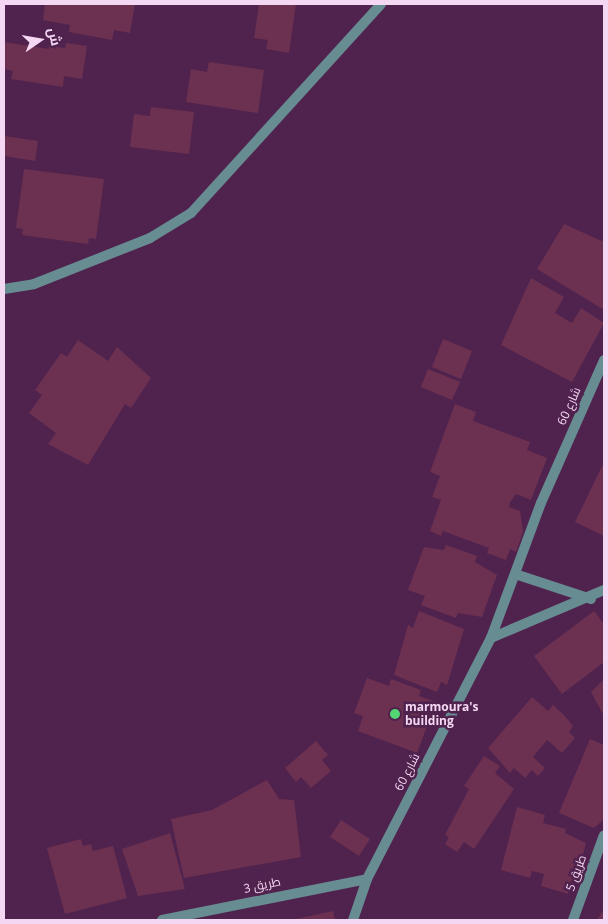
<!DOCTYPE html>
<html>
<head>
<meta charset="utf-8">
<style>
	body { margin:0 }
	#map { position:relative; width:608px; height:924px; overflow:hidden; background:#50224e; font-family:"Open Sans",Cairo,sans-serif }
	div>[style] { position:absolute }
	.building>* { inset:0; background:#6c3151 }
	.minor>* { height:10px; margin:-5px; padding:0 5px; transform-origin:5px; border-radius:5px; background:#678c92 }
	.dots>* { width:14px; height:14px; translate:-50% -50%; box-sizing:border-box; border:2px solid #50224e; border-radius:50% }
	span { translate:-50% -50%; white-space:nowrap; text-align:center; line-height:1.15; -webkit-text-stroke:5px #50224e; paint-order:stroke }
	.street-label { font-size:12px; color:#f4d7f2 }
	.poi-label { font-size:12px; color:#f4d7f2; font-weight:700 }
	.left { translate:0 -50%; text-align:left }
	.frame { position:absolute; inset:0; border:5px solid #f4d7f2; pointer-events:none }
	.north { position:absolute; left:15px; top:15px; width:50px; height:50px; -webkit-text-stroke:4px #50224e; paint-order:stroke; rotate:77deg; font-size:14px; font-weight:700; line-height:20px; text-align:center; color:#f4d7f2 }
	.north::after { content:''; display:block; margin:auto; width:18px; height:22px; background:#f4d7f2; clip-path:polygon(50% 0,100% 100%,50% 72%,0 100%) }
</style>
</head>
<body>
<div id="map">
	<div class="building">
		<i style="clip-path:polygon(45px 4px,135px 4px,130px 33px,114px 30px,112px 40px,69px 32px,70px 25px,43px 20px)"></i>
		<i style="clip-path:polygon(259px 4px,296px 4px,289px 53px,266px 49px,268px 40px,254px 38px)"></i>
		<i style="clip-path:polygon(4px 42px,49px 49px,49px 46px,65px 48px,66px 43px,87px 46px,82px 79px,64px 76px,63px 87px,11px 79px,13px 71px,4px 69px)"></i>
		<i style="clip-path:polygon(209px 62px,264px 70px,258px 113px,186px 102px,191px 69px,207px 72px)"></i>
		<i style="clip-path:polygon(151px 107px,194px 112px,189px 154px,130px 147px,134px 114px,150px 116px)"></i>
		<i style="clip-path:polygon(4px 136px,38px 141px,35px 161px,4px 156px)"></i>
		<i style="clip-path:polygon(24px 169px,104px 179px,96px 239px,89px 238px,88px 244px,22px 235px,23px 229px,16px 228px)"></i>
		<i style="clip-path:polygon(564px 224px,604px 242px,604px 310px,537px 269px)"></i>
		<i style="clip-path:polygon(531px 278px,564px 297px,555px 313px,572px 323px,581px 308px,604px 323px,572px 382px,501px 345px)"></i>
		<i style="clip-path:polygon(443px 339px,472px 351px,461px 379px,432px 367px)"></i>
		<i style="clip-path:polygon(78px 340px,108px 361px,117px 347px,151px 378px,131px 408px,125px 404px,88px 465px,48px 444px,56px 433px,29px 413px,42px 395px,35px 390px,61px 353px,67px 357px)"></i>
		<i style="clip-path:polygon(428px 369px,460px 382px,452px 400px,421px 387px)"></i>
		<i style="clip-path:polygon(455px 404px,476px 412px,473px 421px,530px 442px,527px 450px,547px 458px,531px 500px,516px 494px,510px 502px,509px 507px,520px 511px,523px 532px,516px 552px,510px 549px,506px 560px,487px 553px,489px 548px,443px 531px,441px 536px,430px 531px,441px 500px,432px 497px,440px 476px,430px 472px)"></i>
		<i style="clip-path:polygon(604px 462px,604px 536px,575px 522px)"></i>
		<i style="clip-path:polygon(446px 545px,477px 556px,475px 562px,497px 575px,482px 617px,458px 613px,456px 618px,421px 605px,425px 596px,408px 590px,424px 547px,444px 550px)"></i>
		<i style="clip-path:polygon(419px 611px,464px 629px,447px 685px,441px 682px,437px 692px,394px 675px,408px 625px,413px 628px)"></i>
		<i style="clip-path:polygon(594px 611px,604px 624px,604px 662px,562px 694px,534px 656px)"></i>
		<i style="clip-path:polygon(367px 678px,389px 686px,391px 679px,421px 690px,419px 696px,436px 702px,417px 753px,358px 731px,363px 716px,354px 713px)"></i>
		<i style="clip-path:polygon(604px 679px,604px 716px,591px 692px)"></i>
		<i style="clip-path:polygon(532px 697px,548px 711px,553px 705px,564px 715px,573px 726px,569px 732px,575px 738px,562px 753px,547px 740px,533px 757px,545px 768px,538px 776px,532px 770px,525px 778px,514px 768px,510px 773px,488px 748px)"></i>
		<i style="clip-path:polygon(590px 739px,604px 745px,604px 819px,594px 828px,559px 813px)"></i>
		<i style="clip-path:polygon(316px 741px,328px 755px,322px 760px,331px 771px,311px 788px,301px 777px,296px 782px,285px 768px)"></i>
		<i style="clip-path:polygon(484px 756px,500px 766px,495px 773px,514px 789px,474px 849px,464px 842px,457px 852px,445px 844px,449px 837px,445px 835px,469px 789px,464px 786px)"></i>
		<i style="clip-path:polygon(267px 780px,279px 799px,294px 800px,301px 857px,184px 878px,171px 819px,212px 810px)"></i>
		<i style="clip-path:polygon(517px 807px,545px 815px,543px 823px,566px 829px,565px 833px,586px 843px,574px 888px,570px 887px,568px 894px,541px 886px,544px 874px,532px 871px,530px 878px,501px 870px)"></i>
		<i style="clip-path:polygon(341px 820px,370px 839px,359px 856px,330px 837px)"></i>
		<i style="clip-path:polygon(170px 833px,185px 889px,138px 896px,122px 849px)"></i>
		<i style="clip-path:polygon(81px 839px,83px 846px,91px 844px,93px 851px,113px 846px,127px 898px,65px 914px,47px 848px)"></i>
		<i style="clip-path:polygon(604px 909px,604px 920px,597px 920px)"></i>
		<i style="clip-path:polygon(333px 911px,335px 920px,296px 920px,296px 919px)"></i>
	</div>
	<div class="minor">
		<i style="left:4px;top:289px;width:30px;rotate:-9deg"></i>
		<i style="left:34px;top:284px;width:125px;rotate:-21.6deg"></i>
		<i style="left:150px;top:238px;width:48px;rotate:-31.4deg"></i>
		<i style="left:191px;top:213px;width:282px;rotate:-47.7deg"></i>
		<i style="left:515px;top:574px;width:80px;rotate:18.2deg"></i>
		<i style="left:491px;top:638px;width:123px;rotate:-23deg"></i>
		<i style="left:162px;top:920px;width:209px;rotate:-11.3deg"></i>
		<i style="left:353px;top:920px;width:43px;rotate:-71.1deg"></i>
		<i style="left:367px;top:879px;width:271px;rotate:-62.8deg"></i>
		<i style="left:491px;top:638px;width:144px;rotate:-69.7deg"></i>
		<i style="left:541px;top:503px;width:156px;rotate:-66.2deg"></i>
		<i style="left:573px;top:920px;width:90px;rotate:-70deg"></i>
	</div>
	<div class="dots">
		<i style="left:395px;top:714px;background:#53d673"></i>
	</div>
	<div class="street-label">
		<span style="left:569px;top:406px;rotate:-66deg">شارع 60</span>
		<span style="left:407px;top:772px;rotate:-63deg">شارع 60</span>
		<span style="left:576px;top:873px;rotate:-70deg">طريق 5</span>
		<span style="left:262px;top:885px;rotate:-12deg">طريق 3</span>
	</div>
	<div class="poi-label">
		<span class="left" style="left:405px;top:714px">marmoura's<br>building</span>
	</div>
	<div class="frame"></div>
	<div class="north">ش</div>
</div>
</body>
</html>
